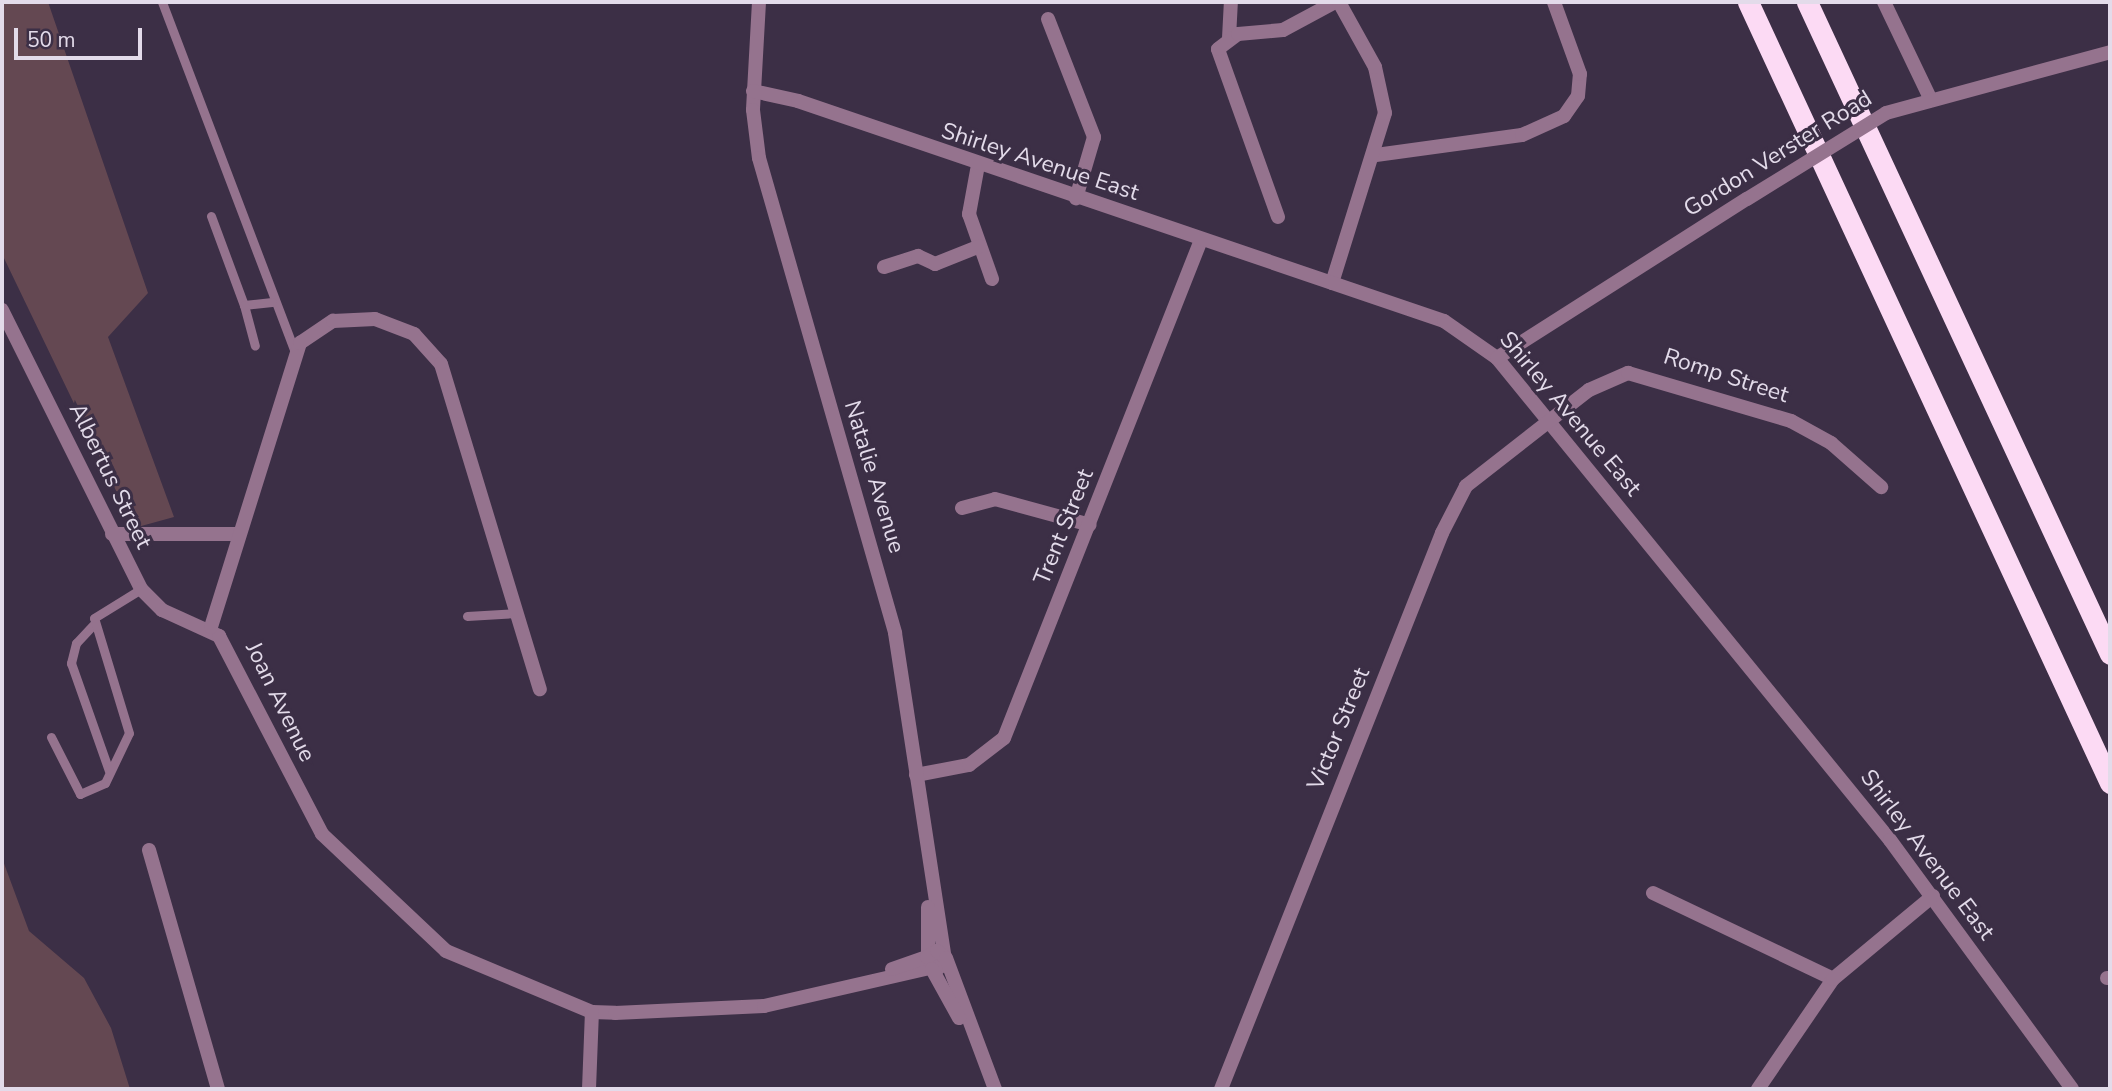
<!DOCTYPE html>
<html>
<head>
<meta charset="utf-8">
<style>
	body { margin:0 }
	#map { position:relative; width:2112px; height:1091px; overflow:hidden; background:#3c2f46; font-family:"Nunito Sans",sans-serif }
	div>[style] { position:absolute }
	.green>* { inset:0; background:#644852 }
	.service>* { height:9px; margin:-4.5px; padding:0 4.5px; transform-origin:4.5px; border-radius:4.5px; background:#95738e }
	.minor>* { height:14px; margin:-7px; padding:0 7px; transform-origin:7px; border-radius:7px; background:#95738e }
	.tertiary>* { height:14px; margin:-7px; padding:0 7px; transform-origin:7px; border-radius:7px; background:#95738e }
	.motorway>* { height:21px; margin:-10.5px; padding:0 10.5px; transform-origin:10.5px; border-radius:10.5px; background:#fcdaf4 }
	.tertiary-bridge>* { height:14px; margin:-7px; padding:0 7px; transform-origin:7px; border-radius:7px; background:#95738e }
	span { translate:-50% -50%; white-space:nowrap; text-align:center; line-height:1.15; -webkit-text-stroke:6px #3c2f46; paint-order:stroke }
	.street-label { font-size:23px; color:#e3dbea }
	.frame { position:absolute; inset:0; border:4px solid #e3dbea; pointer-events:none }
	.scale { position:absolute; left:14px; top:28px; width:128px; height:32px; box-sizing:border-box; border:4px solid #e3dbea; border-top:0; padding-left:9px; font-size:21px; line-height:24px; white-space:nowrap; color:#e3dbea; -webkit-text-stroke:5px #3c2f46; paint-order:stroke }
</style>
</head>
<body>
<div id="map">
	<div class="green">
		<i style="clip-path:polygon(2px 2px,48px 2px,148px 293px,108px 337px,174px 517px,134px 528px,2px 254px)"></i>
		<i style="clip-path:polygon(2px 858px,29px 931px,84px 978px,111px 1028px,130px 1089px,2px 1089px)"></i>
	</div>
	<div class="service">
		<i style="left:162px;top:2px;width:375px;rotate:69.2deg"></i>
		<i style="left:211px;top:216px;width:95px;rotate:69.7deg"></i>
		<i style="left:244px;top:305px;width:28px;rotate:-6deg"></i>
		<i style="left:244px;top:305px;width:42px;rotate:75deg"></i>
		<i style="left:467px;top:616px;width:50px;rotate:-3.4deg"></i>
		<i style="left:93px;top:625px;width:25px;rotate:133deg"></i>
		<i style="left:76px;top:643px;width:21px;rotate:104deg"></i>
		<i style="left:71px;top:663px;width:114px;rotate:70.6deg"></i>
		<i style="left:51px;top:737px;width:64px;rotate:63deg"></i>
		<i style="left:80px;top:794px;width:27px;rotate:-24deg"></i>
		<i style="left:105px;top:783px;width:55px;rotate:-64.4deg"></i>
		<i style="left:129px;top:733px;width:120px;rotate:-106.9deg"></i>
		<i style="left:94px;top:618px;width:55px;rotate:-31.7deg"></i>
	</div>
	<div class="minor">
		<i style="left:1884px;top:2px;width:104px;rotate:64.4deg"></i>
		<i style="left:1048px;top:19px;width:127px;rotate:68.7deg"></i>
		<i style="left:1094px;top:137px;width:64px;rotate:106.4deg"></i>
		<i style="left:1229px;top:38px;width:36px;rotate:-87deg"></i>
		<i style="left:1376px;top:155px;width:147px;rotate:-7.8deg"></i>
		<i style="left:1522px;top:135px;width:46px;rotate:-24.3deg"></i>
		<i style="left:1564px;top:116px;width:24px;rotate:-55deg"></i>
		<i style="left:1578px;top:96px;width:22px;rotate:-85deg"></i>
		<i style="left:1580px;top:74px;width:77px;rotate:-109.9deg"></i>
		<i style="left:978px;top:165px;width:50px;rotate:100.4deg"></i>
		<i style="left:969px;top:214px;width:69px;rotate:70.5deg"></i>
		<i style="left:1278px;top:217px;width:178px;rotate:-109.7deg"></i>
		<i style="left:1218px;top:49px;width:25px;rotate:-37deg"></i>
		<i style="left:1238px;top:34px;width:45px;rotate:-5.1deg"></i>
		<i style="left:1283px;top:30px;width:59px;rotate:-28.3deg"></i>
		<i style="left:884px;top:267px;width:36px;rotate:-18deg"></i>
		<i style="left:918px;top:256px;width:19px;rotate:25deg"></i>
		<i style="left:935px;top:264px;width:48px;rotate:-21.8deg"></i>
		<i style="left:1332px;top:283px;width:178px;rotate:-72.7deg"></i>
		<i style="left:1385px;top:113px;width:47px;rotate:-102.3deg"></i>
		<i style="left:1375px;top:67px;width:74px;rotate:-119deg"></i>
		<i style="left:2px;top:310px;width:312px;rotate:63.5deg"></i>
		<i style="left:141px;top:589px;width:30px;rotate:45deg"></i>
		<i style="left:162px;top:610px;width:63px;rotate:24.5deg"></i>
		<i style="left:219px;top:636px;width:223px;rotate:62.5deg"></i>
		<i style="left:322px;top:834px;width:170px;rotate:43.3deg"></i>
		<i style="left:446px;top:951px;width:158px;rotate:22.7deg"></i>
		<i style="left:592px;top:1012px;width:23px;rotate:2deg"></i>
		<i style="left:615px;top:1013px;width:149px;rotate:-2.7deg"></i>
		<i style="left:764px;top:1006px;width:170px;rotate:-12.9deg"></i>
		<i style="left:1497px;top:358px;width:622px;rotate:50.81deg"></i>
		<i style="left:1890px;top:840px;width:308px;rotate:53.8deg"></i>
		<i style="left:962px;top:508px;width:34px;rotate:-15deg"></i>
		<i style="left:995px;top:499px;width:98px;rotate:15.3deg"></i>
		<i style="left:112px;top:534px;width:126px"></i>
		<i style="left:211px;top:627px;width:298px;rotate:-72.6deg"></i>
		<i style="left:300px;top:343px;width:40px;rotate:-34deg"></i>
		<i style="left:333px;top:321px;width:42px;rotate:-2.7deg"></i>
		<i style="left:375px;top:319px;width:42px;rotate:21deg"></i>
		<i style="left:414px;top:334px;width:40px;rotate:48deg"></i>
		<i style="left:441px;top:364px;width:340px;rotate:73.1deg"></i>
		<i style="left:916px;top:775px;width:54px;rotate:-10.7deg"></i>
		<i style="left:969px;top:765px;width:44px;rotate:-37.6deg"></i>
		<i style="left:1004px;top:738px;width:536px;rotate:-68.42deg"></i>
		<i style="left:149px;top:850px;width:249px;rotate:73.9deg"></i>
		<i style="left:1653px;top:893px;width:199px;rotate:25.5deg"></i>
		<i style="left:892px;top:969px;width:37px;rotate:-19deg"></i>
		<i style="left:2107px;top:978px;width:3px"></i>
		<i style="left:589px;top:1089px;width:77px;rotate:-87.8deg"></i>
		<i style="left:1221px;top:1089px;width:598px;rotate:-68.32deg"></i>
		<i style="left:1442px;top:533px;width:53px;rotate:-62.9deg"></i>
		<i style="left:1466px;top:486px;width:156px;rotate:-38deg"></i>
		<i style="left:1589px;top:390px;width:43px;rotate:-23.6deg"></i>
		<i style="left:1628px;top:373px;width:170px;rotate:16.4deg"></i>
		<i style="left:1791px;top:421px;width:46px;rotate:28.8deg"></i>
		<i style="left:1831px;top:443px;width:67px;rotate:41.3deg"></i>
		<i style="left:1758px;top:1089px;width:133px;rotate:-55.7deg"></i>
		<i style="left:1833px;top:979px;width:130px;rotate:-39.7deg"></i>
	</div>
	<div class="tertiary">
		<i style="left:759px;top:2px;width:108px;rotate:93.2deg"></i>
		<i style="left:753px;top:110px;width:48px;rotate:82.9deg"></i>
		<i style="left:759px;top:158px;width:494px;rotate:74deg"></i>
		<i style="left:895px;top:633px;width:325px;rotate:81.3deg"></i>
		<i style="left:753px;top:91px;width:46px;rotate:12.5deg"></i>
		<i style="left:798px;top:101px;width:682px;rotate:18.81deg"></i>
		<i style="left:1444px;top:321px;width:65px;rotate:34.9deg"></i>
		<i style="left:1497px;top:358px;width:296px;rotate:-32.5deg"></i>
		<i style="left:1886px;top:113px;width:232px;rotate:-15.2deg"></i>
		<i style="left:928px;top:907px;width:48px;rotate:90deg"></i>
		<i style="left:946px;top:962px;width:13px;rotate:141deg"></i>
		<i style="left:936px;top:970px;width:16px;rotate:-125deg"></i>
		<i style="left:927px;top:957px;width:12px;rotate:-31deg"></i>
		<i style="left:937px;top:951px;width:11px;rotate:38deg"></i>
		<i style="left:946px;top:958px;width:140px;rotate:69.5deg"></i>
		<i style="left:932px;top:969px;width:56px;rotate:61.1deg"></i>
	</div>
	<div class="motorway">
		<i style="left:1748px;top:2px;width:861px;rotate:65.13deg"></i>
		<i style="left:1807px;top:2px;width:719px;rotate:65.07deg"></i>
	</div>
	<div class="tertiary-bridge">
		<i style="left:1747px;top:199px;width:163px;rotate:-31.7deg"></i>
	</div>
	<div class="street-label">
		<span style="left:1778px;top:154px;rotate:-32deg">Gordon Verster Road</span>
		<span style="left:1040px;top:162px;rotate:18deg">Shirley Avenue East</span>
		<span style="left:1726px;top:376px;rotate:18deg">Romp Street</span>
		<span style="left:1570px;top:414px;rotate:50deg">Shirley Avenue East</span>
		<span style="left:110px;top:476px;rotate:64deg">Albertus Street</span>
		<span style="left:874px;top:477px;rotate:73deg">Natalie Avenue</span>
		<span style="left:1064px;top:527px;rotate:-68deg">Trent Street</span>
		<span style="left:280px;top:702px;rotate:64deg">Joan Avenue</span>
		<span style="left:1339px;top:729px;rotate:-68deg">Victor Street</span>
		<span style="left:1927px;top:855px;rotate:53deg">Shirley Avenue East</span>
	</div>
	<div class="frame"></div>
	<div class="scale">50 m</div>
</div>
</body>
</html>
